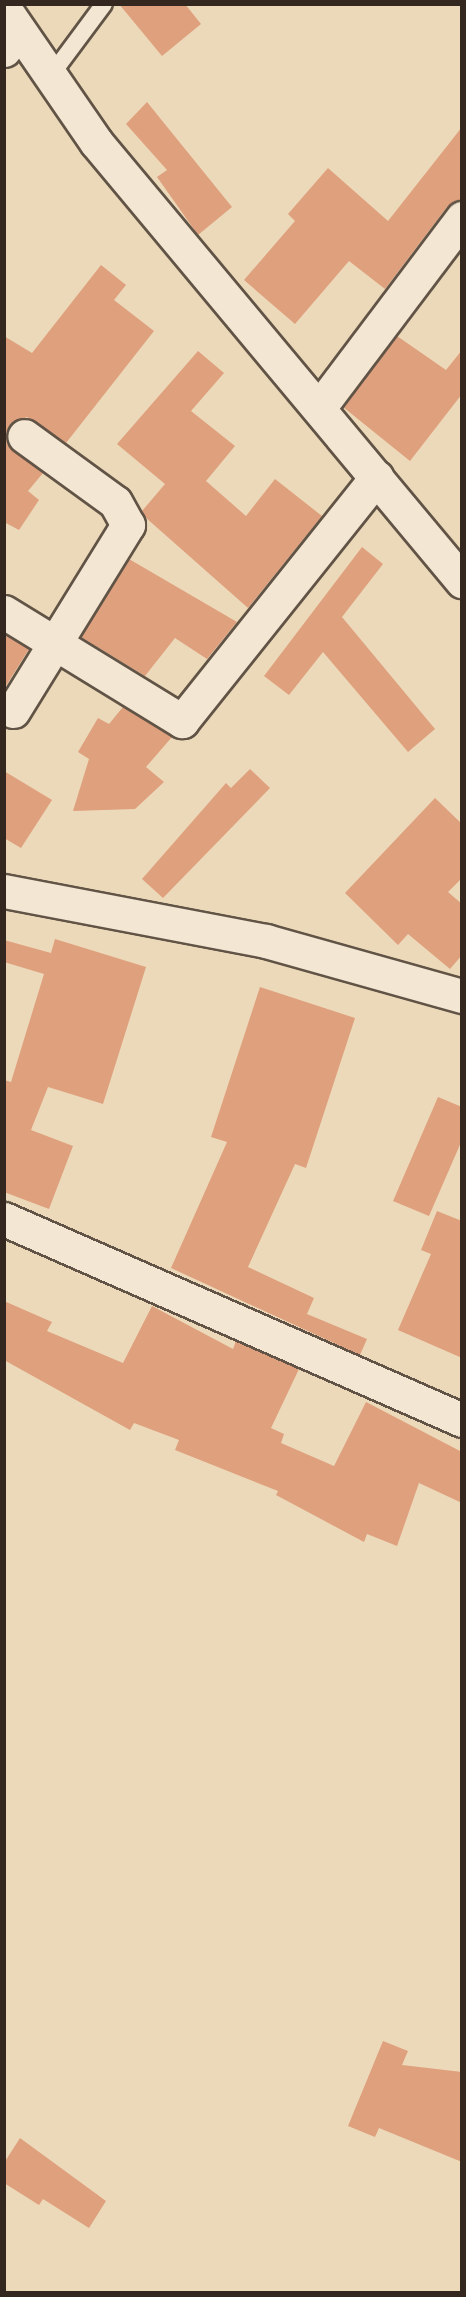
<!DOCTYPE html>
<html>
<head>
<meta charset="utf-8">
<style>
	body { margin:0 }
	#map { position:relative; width:466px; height:2297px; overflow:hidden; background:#ecd9b9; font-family:"IM FELL English",serif }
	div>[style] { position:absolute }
	.building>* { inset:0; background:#dfa07e }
	.roads { filter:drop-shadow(2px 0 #615446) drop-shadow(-2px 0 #615446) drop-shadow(0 2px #615446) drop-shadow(0 -2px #615446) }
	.lane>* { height:16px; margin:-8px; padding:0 8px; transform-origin:8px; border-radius:8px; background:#f3e6d2 }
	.street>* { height:33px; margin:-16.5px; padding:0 16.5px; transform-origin:16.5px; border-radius:16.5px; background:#f3e6d2 }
	.secondary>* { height:33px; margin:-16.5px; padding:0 16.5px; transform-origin:16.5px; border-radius:16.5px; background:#f3e6d2 }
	span { translate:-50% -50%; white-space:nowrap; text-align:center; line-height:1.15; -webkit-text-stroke:4.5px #f3e6d2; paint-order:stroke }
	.frame { position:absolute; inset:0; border:6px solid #33271f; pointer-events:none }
</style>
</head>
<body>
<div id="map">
	<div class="building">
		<i style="clip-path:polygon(119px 4px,185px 4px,201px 24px,162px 56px)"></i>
		<i style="clip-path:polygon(147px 102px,232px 207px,198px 235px,157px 177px,167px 170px,126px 124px)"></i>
		<i style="clip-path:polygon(462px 127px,462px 200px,447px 207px,385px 289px,349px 261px,295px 324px,244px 280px,295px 221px,288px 214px,328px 168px,388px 221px)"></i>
		<i style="clip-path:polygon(101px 265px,126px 285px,114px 300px,154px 331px,66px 443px,27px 417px,9px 426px,7px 444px,43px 473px,28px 491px,39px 500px,19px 530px,4px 522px,4px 336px,32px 353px)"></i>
		<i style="clip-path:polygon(397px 336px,446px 370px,462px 350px,462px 394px,410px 461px,343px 407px)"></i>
		<i style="clip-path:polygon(198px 351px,224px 373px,191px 411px,235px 446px,206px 481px,246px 516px,275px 479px,322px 516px,248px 608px,145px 517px,142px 511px,165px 484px,117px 444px)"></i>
		<i style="clip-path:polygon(362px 547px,383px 564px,342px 617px,435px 729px,408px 752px,323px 652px,289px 695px,264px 676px)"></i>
		<i style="clip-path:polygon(129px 559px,237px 622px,207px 659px,175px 638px,145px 676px,81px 637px)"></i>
		<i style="clip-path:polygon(4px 634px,29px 649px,4px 689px)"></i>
		<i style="clip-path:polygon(123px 707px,172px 737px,146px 767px,164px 782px,135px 809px,73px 811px,89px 759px,78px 752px,98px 718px,109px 724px)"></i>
		<i style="clip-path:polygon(250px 769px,270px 788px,163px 898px,142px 879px,226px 783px,231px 788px)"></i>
		<i style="clip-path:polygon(4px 771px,52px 800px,21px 848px,4px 838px)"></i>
		<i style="clip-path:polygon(435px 798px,462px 824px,462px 878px,448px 892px,462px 904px,462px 955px,450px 969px,408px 934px,398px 945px,345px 893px)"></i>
		<i style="clip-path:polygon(55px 939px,146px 967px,103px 1104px,48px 1087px,31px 1130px,73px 1146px,49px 1209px,4px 1192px,4px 1080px,11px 1082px,44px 974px,4px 962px,4px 940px,51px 953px)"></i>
		<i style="clip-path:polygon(260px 987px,355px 1018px,306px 1168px,295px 1164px,248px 1267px,314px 1298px,307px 1314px,367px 1339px,360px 1355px,171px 1268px,227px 1142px,211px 1137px)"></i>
		<i style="clip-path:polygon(438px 1097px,462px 1107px,462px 1140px,429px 1216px,393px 1201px)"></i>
		<i style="clip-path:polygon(437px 1211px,462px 1221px,462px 1358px,398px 1330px,431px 1254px,421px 1250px)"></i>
		<i style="clip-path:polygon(4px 1301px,52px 1322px,47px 1331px,123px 1363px,152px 1306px,233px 1349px,236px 1341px,299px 1369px,271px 1428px,284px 1434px,281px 1443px,334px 1466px,366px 1402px,462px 1452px,462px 1503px,419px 1483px,397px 1546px,367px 1534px,364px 1542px,276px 1495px,278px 1491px,175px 1450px,179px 1440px,134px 1423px,130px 1430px,4px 1360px)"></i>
		<i style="clip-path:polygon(383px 2041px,408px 2051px,402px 2065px,462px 2072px,462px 2162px,379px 2128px,375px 2137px,348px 2126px)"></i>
		<i style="clip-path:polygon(20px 2138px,106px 2201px,89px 2228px,43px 2199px,39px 2205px,4px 2183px,4px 2163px)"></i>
	</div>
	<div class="roads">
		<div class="lane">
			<i style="left:49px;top:78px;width:92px;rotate:-53.4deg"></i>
		</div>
		<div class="street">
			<i style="left:4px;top:50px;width:24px;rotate:-54deg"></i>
			<i style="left:319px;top:408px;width:238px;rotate:-53deg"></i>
			<i style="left:4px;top:612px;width:209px;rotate:31.5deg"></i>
			<i style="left:182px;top:721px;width:312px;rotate:-51.4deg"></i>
			<i style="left:13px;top:711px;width:219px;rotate:-58.3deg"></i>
			<i style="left:128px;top:525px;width:26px;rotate:-119deg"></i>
			<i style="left:115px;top:502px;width:112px;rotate:-144deg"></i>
			<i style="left:4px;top:891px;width:267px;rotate:10.8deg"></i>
			<i style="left:266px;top:941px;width:204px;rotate:15.7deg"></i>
			<i style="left:4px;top:1219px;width:500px;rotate:23.69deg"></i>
		</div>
		<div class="secondary">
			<i style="left:4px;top:8px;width:163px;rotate:55.5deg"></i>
			<i style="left:96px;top:142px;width:572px;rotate:50.18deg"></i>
		</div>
	</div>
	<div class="frame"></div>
</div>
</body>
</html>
